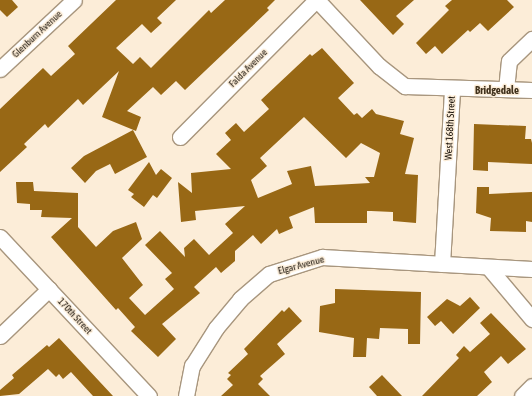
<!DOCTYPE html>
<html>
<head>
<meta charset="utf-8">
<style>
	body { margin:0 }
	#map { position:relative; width:532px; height:396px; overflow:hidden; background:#fcedd8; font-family:"Asap Condensed",sans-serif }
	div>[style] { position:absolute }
	.building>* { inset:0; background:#986815 }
	.roads { filter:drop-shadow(1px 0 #a8967e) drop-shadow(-1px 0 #a8967e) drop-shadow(0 1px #a8967e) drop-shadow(0 -1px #a8967e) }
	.minor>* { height:15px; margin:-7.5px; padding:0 7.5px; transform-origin:7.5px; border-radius:7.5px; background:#fff }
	span { translate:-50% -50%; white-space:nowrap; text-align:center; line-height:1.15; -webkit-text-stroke:3px #fcedd8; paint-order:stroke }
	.street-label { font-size:10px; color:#150e06 }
	.neighbourhood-label { font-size:11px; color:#40311c; font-weight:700 }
</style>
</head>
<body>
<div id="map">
	<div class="building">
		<i style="clip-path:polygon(0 0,12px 0,18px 7px,7px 17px,0 10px)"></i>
		<i style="clip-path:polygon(116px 0,176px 0,157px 18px,162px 23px,151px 33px,142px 24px,116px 48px,133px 64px,140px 57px,151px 68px,209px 10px,211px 13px,225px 0,275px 0,267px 8px,269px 10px,185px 90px,176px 81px,161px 95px,153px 87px,127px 111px,141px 117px,136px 131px,102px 117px,119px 71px,83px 105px,78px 99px,48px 128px,45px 124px,24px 144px,27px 147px,0 172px,0 109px,43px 68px,51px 76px,75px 54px,68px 46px)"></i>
		<i style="clip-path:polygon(360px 0,414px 0,396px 16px,404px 24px,393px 35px)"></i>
		<i style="clip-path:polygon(452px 0,507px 0,514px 7px,488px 31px,480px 23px,470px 32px,468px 30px,442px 54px,435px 46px,426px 54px,416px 43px,449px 10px,445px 6px)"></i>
		<i style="clip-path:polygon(evenodd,322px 48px,354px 83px,338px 98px,354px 115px,357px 113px,362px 118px,372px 109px,376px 114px,404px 121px,400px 134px,414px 138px,405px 174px,418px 175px,416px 223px,393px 221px,393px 212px,371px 211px,367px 211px,367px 223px,315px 223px,314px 207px,289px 217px,293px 228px,279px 234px,277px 229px,261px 244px,253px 235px,235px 251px,235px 261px,221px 273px,216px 267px,194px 287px,200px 293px,162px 324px,176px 339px,158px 357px,131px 331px,135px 327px,118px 308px,116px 310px,51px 237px,72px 218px,41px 217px,42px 210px,30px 210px,30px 204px,17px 203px,16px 182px,33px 182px,34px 191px,78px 193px,78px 227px,96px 247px,113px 231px,136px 222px,142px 239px,122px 258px,143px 285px,129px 298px,145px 315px,174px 289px,165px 279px,172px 273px,145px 245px,160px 231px,185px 257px,184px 248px,194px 239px,209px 255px,233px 233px,225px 224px,245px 206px,195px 211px,196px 220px,181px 222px,178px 182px,192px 193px,191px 173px,231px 169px,216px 154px,231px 140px,225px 133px,236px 123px,244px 132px,269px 109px,261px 100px,310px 54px,312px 56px,322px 48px,304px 117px,346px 158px,361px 143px,380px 153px,374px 177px,365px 177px,370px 183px,315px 186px,311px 166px,287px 171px,292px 184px,258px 198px,251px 180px,267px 166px,260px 158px,304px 117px)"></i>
		<i style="clip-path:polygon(474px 124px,526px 126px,525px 139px,531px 139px,532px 143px,532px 164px,488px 162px,488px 171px,473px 170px)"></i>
		<i style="clip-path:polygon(133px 130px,147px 157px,115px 174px,110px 164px,96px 171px,85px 183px,71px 168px,84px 156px)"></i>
		<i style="clip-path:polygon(149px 162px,156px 175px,161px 169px,172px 178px,157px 198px,153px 195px,144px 207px,131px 197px,134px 194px,128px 190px)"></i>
		<i style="clip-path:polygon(477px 187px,489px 187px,489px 194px,532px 192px,532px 222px,526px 221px,526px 232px,490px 231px,491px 218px,476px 213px)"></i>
		<i style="clip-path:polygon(335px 289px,421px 292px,420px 344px,408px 344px,408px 329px,380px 328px,379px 339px,367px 338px,366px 357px,353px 357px,354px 338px,319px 332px,320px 306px,335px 303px)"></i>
		<i style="clip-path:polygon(470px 297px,480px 308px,453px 334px,441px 321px,435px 326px,427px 317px,447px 299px,460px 306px)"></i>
		<i style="clip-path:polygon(289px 307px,302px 321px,277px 344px,285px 354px,260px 376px,263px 379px,258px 384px,270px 396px,221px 396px,233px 385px,227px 379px,231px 375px,228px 373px,248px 354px,244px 349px,282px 310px,284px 312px)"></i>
		<i style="clip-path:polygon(491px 313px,526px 349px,508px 364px,501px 356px,484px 372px,492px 382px,477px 396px,422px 396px,459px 358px,456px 355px,464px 346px,470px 352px,490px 334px,480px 323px)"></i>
		<i style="clip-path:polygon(59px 338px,113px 396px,93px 396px,71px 372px,63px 379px,59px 374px,56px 377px,48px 369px,19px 394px,0 396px,0 390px,14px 378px,12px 375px,47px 345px,49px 347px)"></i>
		<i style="clip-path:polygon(382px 375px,402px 396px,377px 396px,369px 387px)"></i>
	</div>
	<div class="roads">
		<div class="minor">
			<i style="left:317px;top:0;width:91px;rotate:46.8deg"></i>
			<i style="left:379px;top:66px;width:33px;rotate:38deg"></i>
			<i style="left:405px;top:86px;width:127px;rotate:1.8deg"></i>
			<i style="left:0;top:69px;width:101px;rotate:-43deg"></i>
			<i style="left:506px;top:89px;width:28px;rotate:-84deg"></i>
			<i style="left:509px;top:61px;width:32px;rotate:-44deg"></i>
			<i style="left:180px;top:137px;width:193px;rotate:-45.2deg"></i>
			<i style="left:0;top:237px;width:218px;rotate:46.9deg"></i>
			<i style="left:442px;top:264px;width:175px;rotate:-86.7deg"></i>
			<i style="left:489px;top:268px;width:67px;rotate:49.9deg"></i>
			<i style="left:0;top:336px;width:68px;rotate:-43.8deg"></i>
			<i style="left:186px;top:396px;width:31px;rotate:-79deg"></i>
			<i style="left:192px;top:366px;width:45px;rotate:-57.7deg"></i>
			<i style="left:216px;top:328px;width:38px;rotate:-50deg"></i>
			<i style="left:240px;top:299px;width:38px;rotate:-41deg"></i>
			<i style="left:269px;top:274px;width:56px;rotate:-17.8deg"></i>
			<i style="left:322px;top:257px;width:210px;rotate:3.3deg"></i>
			<i style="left:522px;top:396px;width:14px;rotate:-45deg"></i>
		</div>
	</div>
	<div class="street-label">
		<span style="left:37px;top:34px;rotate:-43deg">Glenburn Avenue</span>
		<span style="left:248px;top:68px;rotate:-45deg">Falda Avenue</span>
		<span style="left:450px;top:128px;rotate:-87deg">West 168th Street</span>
		<span style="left:301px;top:265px;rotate:-15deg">Elgar Avenue</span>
		<span style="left:75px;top:316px;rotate:47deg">170th Street</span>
	</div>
	<div class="neighbourhood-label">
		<span style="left:497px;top:90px">Bridgedale</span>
	</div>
</div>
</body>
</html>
